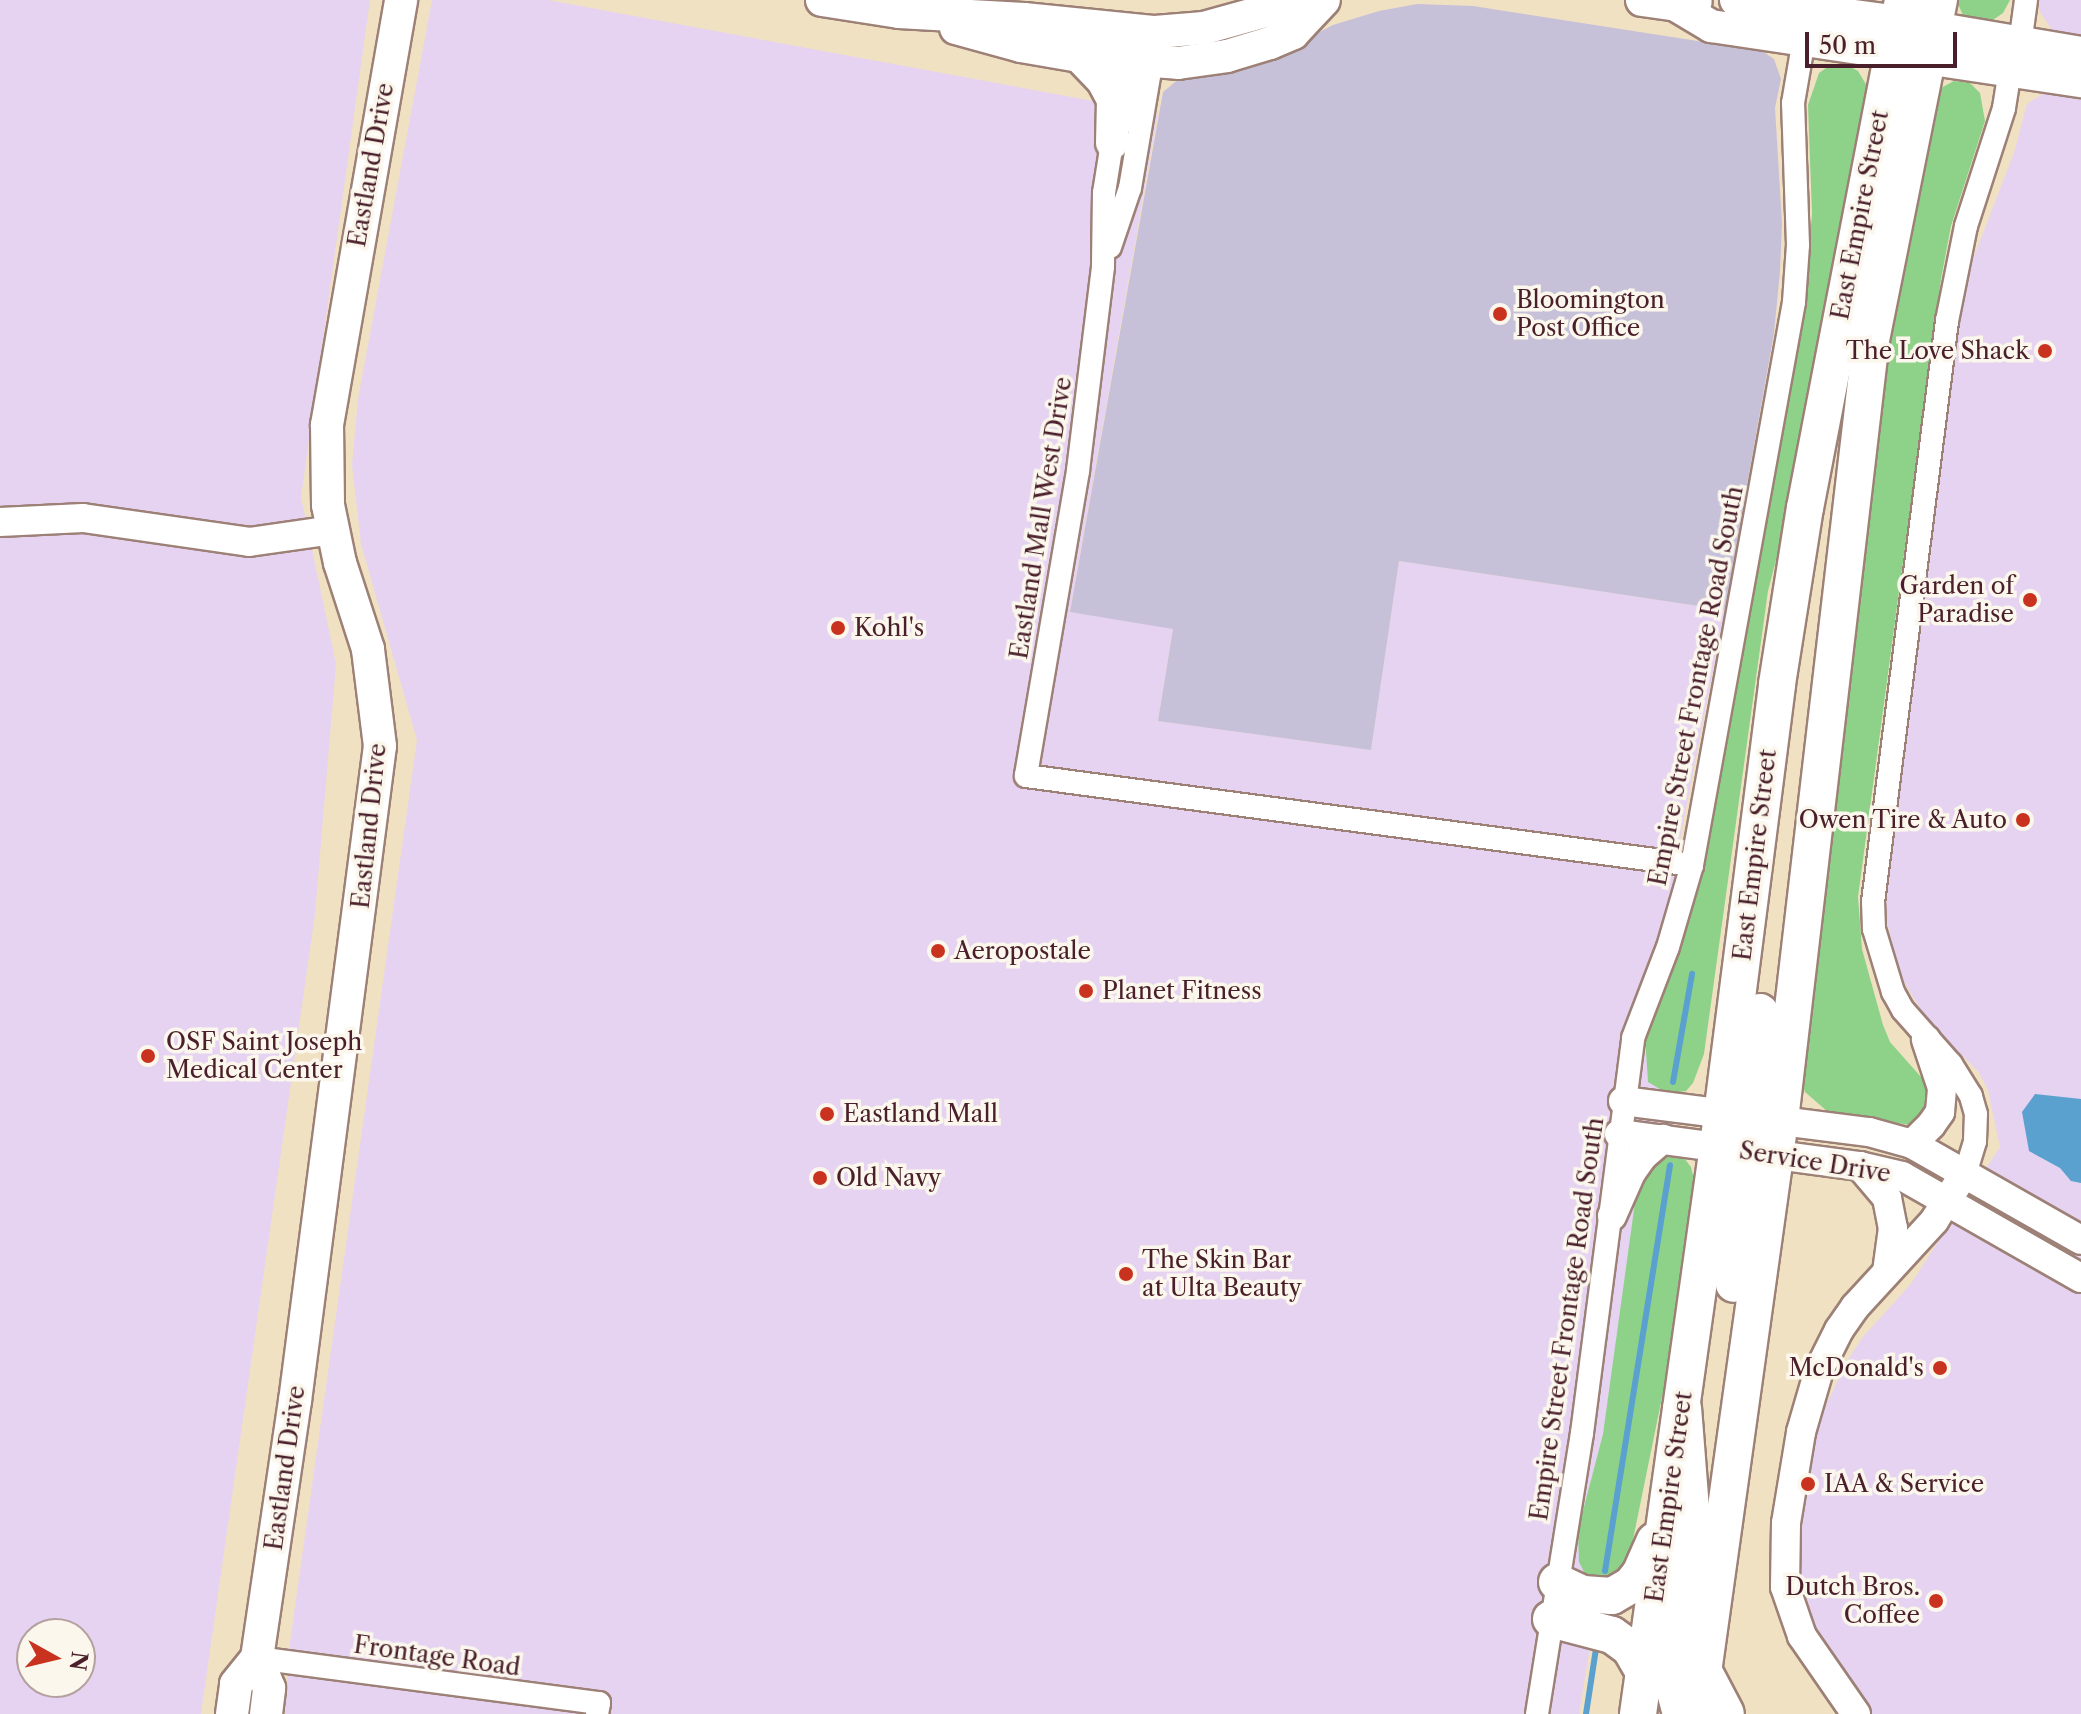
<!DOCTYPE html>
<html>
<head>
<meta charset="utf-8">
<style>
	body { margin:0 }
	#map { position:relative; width:2081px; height:1714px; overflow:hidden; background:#f0e1c2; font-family:"Libre Caslon Text",serif }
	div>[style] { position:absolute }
	.built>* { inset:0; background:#e5d3f1 }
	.industrial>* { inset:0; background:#c7c0d9 }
	.green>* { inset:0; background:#8ed28a }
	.water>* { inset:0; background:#5aa1d0 }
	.stream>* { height:6px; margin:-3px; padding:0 3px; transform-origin:3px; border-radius:3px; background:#5aa1d0 }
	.roads { filter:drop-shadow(2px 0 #9d8076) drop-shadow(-2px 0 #9d8076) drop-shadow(0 2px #9d8076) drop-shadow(0 -2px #9d8076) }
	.minor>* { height:22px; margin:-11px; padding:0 11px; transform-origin:11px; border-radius:11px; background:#fff }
	.tertiary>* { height:28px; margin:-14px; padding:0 14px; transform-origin:14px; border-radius:14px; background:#fff }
	.secondary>* { height:32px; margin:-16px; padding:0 16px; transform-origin:16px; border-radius:16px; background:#fff }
	.primary>* { height:36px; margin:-18px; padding:0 18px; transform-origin:18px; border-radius:18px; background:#fff }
	.trunk>* { height:38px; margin:-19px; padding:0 19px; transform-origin:19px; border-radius:19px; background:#fff }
	.dots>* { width:22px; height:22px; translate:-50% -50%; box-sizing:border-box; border:4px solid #fbf7ec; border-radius:50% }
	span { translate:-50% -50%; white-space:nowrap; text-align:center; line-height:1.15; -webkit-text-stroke:7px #fbf7ec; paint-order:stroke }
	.street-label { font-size:24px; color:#4a1f2b }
	.poi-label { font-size:24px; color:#4a1f2b }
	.left { translate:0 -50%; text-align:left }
	.right { translate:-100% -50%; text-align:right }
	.north { position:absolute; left:16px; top:1618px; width:80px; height:80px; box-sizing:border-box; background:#fbf7ec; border:2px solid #b4a19f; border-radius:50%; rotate:98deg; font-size:22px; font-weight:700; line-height:32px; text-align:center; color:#4a1f2b }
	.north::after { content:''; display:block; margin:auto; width:28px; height:36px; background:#c8321e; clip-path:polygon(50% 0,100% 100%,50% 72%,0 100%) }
	.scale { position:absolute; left:1805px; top:32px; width:152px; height:36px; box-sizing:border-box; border:4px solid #4a1f2b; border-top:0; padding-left:10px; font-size:24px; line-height:28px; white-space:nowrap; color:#4a1f2b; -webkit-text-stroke:6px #fbf7ec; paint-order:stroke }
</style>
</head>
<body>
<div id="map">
	<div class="built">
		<i style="clip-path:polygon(evenodd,0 0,370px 0,301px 497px,336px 664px,315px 914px,201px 1714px,0 1714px,0 0,32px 1634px,80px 1634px,80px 1682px,32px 1682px,32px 1634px)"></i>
		<i style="clip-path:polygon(432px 0,548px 0,1158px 113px,1070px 611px,1173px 628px,1158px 721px,1371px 750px,1399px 561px,1725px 610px,1680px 839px,1721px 845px,1579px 1714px,285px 1714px,290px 1642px,417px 740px,361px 544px,352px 465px,358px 399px)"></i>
		<i style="clip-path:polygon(2040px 0,2081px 0,2081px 38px,2053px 32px,2039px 10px)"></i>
		<i style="clip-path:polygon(2046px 92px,2081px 95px,2081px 1714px,1870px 1714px,1827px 1660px,1798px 1597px,1797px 1544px,1818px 1422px,1846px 1363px,1862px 1338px,1910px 1285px,2000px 1147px,1988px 1090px,1978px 1071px,1928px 1022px,1901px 977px,1884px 911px,1891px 826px,1959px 322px,1970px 267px,2014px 153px,2027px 104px)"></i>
	</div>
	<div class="industrial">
		<i style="clip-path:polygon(1417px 4px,1473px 6px,1762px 51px,1774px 59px,1781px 79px,1775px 108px,1782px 224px,1780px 271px,1774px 333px,1725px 610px,1399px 561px,1371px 750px,1158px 721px,1173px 629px,1070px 612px,1163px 92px,1180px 78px,1287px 49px,1333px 25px,1379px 11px)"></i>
	</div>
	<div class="green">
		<i style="clip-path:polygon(1956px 0,2010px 0,2003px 13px,1987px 24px,1964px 17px)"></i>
		<i style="clip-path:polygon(1845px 64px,1858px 71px,1867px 86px,1864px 112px,1793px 494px,1768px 591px,1704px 1054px,1693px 1083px,1686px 1091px,1668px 1094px,1648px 1082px,1645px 1036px,1672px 969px,1704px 870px,1803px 313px,1812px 214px,1808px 105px,1819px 73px,1829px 66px)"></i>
		<i style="clip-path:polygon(1954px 81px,1970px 83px,1980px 93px,1985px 121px,1951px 226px,1941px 279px,1858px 897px,1862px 949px,1883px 1025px,1890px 1042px,1929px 1086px,1932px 1095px,1921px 1121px,1910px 1125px,1828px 1112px,1805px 1092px,1801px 1080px,1887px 330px,1939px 89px)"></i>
		<i style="clip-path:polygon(1657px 1154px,1677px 1154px,1684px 1158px,1691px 1167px,1696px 1187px,1679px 1314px,1627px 1569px,1623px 1578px,1588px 1580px,1579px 1562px,1578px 1530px,1603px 1434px,1637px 1188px)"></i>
	</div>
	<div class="water">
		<i style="clip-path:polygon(2035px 1094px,2081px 1099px,2081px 1183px,2071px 1181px,2060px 1168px,2029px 1151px,2022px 1112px)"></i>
	</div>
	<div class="stream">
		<i style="left:1673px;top:1082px;width:110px;rotate:-80deg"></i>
		<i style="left:1605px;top:1571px;width:411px;rotate:-80.9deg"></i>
		<i style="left:1586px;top:1714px;width:66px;rotate:-81.3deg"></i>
	</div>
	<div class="roads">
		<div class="minor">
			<i style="left:2020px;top:44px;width:44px;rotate:-82.2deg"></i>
			<i style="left:1132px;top:46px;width:76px;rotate:98.3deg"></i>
			<i style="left:1121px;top:121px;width:24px;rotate:112deg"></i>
			<i style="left:1112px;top:143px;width:51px;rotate:99.1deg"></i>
			<i style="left:1104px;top:193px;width:74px;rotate:90.8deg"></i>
			<i style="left:1103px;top:267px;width:206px;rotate:97deg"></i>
			<i style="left:1078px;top:471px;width:309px;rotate:99.7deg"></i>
			<i style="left:1026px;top:776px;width:672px;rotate:7.61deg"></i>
			<i style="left:1110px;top:247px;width:62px;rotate:-71.3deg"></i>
			<i style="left:1130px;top:188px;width:143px;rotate:-80.3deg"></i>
			<i style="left:1966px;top:1171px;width:31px;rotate:-73deg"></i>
			<i style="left:1975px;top:1141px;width:27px;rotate:-88deg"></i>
			<i style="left:1976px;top:1114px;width:19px;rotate:-106deg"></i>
			<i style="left:1971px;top:1096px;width:38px;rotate:-122deg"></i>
			<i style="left:1951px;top:1064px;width:72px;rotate:-131.6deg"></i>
			<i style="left:1903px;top:1010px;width:21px;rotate:-119deg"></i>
			<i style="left:1893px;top:992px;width:66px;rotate:-106.8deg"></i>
			<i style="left:1874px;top:929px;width:27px;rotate:-92deg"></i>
			<i style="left:1873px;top:902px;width:586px;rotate:-82.74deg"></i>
			<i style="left:1947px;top:321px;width:97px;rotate:-78.7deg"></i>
			<i style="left:1966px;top:226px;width:124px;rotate:-72.1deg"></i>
			<i style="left:2004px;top:108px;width:37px;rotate:-81deg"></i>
			<i style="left:257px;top:1658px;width:345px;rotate:7.5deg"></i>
			<i style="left:599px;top:1703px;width:11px;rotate:100deg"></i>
			<i style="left:1537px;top:1714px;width:285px;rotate:-80.9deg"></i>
			<i style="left:1582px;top:1433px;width:398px;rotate:-82.6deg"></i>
			<i style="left:1633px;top:1038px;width:97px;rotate:-69deg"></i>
			<i style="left:1668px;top:947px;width:85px;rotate:-73.7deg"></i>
			<i style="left:1692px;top:865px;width:572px;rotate:-79.73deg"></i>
			<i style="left:1794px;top:302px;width:57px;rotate:-86deg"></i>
			<i style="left:1798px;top:245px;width:142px;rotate:-92deg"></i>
			<i style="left:1793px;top:103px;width:65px;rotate:-80.2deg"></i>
		</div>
		<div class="tertiary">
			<i style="left:0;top:522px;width:83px;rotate:-2.8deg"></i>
			<i style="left:83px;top:518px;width:168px;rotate:8.2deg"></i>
			<i style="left:249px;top:542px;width:84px;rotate:-8.2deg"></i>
			<i style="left:1623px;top:1101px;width:248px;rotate:7.2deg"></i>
			<i style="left:1869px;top:1132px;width:45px;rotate:15.6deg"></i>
			<i style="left:1912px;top:1144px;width:194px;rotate:29.6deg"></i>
			<i style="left:1619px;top:1134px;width:243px;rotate:7.6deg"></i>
			<i style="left:1860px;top:1166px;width:43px;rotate:13.4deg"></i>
			<i style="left:1902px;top:1176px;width:206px;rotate:29.7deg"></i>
			<i style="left:1912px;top:1144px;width:27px;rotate:-45deg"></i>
			<i style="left:1931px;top:1125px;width:16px;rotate:-55deg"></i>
			<i style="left:1940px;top:1112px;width:24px;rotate:-85deg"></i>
			<i style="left:1942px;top:1088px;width:51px;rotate:-108.4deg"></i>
			<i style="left:1860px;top:1166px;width:42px;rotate:49.8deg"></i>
			<i style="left:1887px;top:1198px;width:31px;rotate:79deg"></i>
			<i style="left:1893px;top:1228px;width:44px;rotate:97.8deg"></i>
			<i style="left:1612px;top:1216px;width:47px;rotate:-66.2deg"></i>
			<i style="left:1631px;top:1173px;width:19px;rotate:-55deg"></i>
			<i style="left:1642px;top:1157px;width:28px;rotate:-41deg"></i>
			<i style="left:1856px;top:1714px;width:95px;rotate:-124.7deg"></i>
			<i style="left:1802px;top:1636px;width:52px;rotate:-109.1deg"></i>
			<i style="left:1785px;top:1587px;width:64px;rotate:-89.1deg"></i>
			<i style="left:1786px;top:1523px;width:92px;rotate:-80.6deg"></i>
			<i style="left:1801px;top:1432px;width:65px;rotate:-73.8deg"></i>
			<i style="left:1819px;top:1370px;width:45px;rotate:-63.4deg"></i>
			<i style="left:1839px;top:1330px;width:28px;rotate:-55deg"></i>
			<i style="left:1855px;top:1307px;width:117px;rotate:-47.4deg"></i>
			<i style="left:1934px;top:1221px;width:59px;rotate:-57.4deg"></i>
		</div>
		<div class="secondary">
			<i style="left:822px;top:0;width:78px;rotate:8.9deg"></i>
			<i style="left:899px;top:12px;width:125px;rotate:3.2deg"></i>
			<i style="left:1024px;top:19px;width:132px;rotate:5.7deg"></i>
			<i style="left:1155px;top:32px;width:49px;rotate:-4.7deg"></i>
			<i style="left:1204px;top:28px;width:105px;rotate:-15.5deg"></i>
			<i style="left:1642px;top:0;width:34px;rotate:8deg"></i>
			<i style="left:1676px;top:5px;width:20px;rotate:-11deg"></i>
			<i style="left:1736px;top:0;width:163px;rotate:7.7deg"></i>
			<i style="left:1898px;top:22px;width:186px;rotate:9.6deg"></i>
			<i style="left:1676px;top:5px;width:41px;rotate:31deg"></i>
			<i style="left:1711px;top:26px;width:374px;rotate:8.5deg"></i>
			<i style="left:956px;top:28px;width:67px;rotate:15.5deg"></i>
			<i style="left:1021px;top:46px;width:59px;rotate:9.8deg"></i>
			<i style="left:1079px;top:56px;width:99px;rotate:4deg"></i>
			<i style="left:1178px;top:63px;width:49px;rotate:-8.1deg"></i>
			<i style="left:1227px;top:56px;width:45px;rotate:-16.8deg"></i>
			<i style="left:1270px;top:43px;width:25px;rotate:-23deg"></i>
			<i style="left:1293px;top:33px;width:45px;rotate:-46.8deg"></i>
			<i style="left:1079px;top:56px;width:35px;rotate:46deg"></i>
			<i style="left:1103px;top:81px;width:21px;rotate:62deg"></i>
			<i style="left:1113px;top:100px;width:43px;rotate:91.3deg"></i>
			<i style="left:232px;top:1714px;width:30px;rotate:-82deg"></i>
			<i style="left:236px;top:1684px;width:33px;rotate:-51deg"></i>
			<i style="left:266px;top:1714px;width:26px;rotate:-83deg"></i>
			<i style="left:269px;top:1688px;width:32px;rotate:-112deg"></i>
			<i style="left:257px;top:1658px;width:260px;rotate:-81.6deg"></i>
			<i style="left:295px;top:1401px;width:660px;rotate:-82.61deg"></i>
			<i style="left:380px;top:746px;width:98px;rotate:-97.1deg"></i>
			<i style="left:368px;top:649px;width:90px;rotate:-108deg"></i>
			<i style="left:340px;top:563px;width:59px;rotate:-101.7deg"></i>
			<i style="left:328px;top:505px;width:80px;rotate:-90.7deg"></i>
			<i style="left:327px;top:425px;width:431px;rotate:-80.1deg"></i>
		</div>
		<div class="primary">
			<i style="left:1760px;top:1012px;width:79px;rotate:94.3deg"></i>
			<i style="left:1754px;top:1091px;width:27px;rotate:82deg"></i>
			<i style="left:1758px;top:1118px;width:35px;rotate:66deg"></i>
			<i style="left:1725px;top:1122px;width:49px;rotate:70.8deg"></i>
			<i style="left:1741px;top:1168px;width:116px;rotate:93.5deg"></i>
			<i style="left:1557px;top:1582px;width:29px;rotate:25deg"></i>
			<i style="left:1583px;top:1594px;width:29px;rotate:4deg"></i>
			<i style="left:1612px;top:1596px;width:22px;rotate:-30deg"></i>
			<i style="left:1631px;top:1585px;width:14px;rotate:-51deg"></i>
			<i style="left:1640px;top:1574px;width:36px;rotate:-66deg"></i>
			<i style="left:1551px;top:1619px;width:63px;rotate:14.7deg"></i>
			<i style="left:1612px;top:1635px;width:22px;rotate:36deg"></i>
			<i style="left:1630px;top:1648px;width:30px;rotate:60deg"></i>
			<i style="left:1699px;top:1701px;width:587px;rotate:-82.06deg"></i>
			<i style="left:1780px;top:1120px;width:785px;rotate:-83.35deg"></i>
			<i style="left:1871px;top:340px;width:347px;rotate:-78.7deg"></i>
			<i style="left:1638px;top:1714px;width:574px;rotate:-81.98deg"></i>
			<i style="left:1718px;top:1146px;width:466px;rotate:-82.7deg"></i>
			<i style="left:1777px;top:684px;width:178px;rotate:-81deg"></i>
			<i style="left:1805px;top:508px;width:517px;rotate:-79.08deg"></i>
		</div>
		<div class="trunk">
			<i style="left:1703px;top:1672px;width:47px;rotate:62.4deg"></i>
			<i style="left:1682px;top:1714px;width:34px;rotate:-105deg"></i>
			<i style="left:1673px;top:1681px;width:32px;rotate:-88deg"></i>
			<i style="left:1674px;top:1649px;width:128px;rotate:-82.4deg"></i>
			<i style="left:1691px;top:1522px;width:114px;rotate:-94.5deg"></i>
		</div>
	</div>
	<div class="dots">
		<i style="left:1500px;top:314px;background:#c8321e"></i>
		<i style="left:2045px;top:351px;background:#c8321e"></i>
		<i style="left:2030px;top:600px;background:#c8321e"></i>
		<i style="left:838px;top:628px;background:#c8321e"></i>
		<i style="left:2023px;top:820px;background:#c8321e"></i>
		<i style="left:938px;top:951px;background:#c8321e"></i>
		<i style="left:1086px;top:991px;background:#c8321e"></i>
		<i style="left:148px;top:1056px;background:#c8321e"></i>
		<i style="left:827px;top:1114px;background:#c8321e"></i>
		<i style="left:820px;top:1178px;background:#c8321e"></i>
		<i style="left:1126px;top:1274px;background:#c8321e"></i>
		<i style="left:1940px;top:1368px;background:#c8321e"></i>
		<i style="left:1808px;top:1484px;background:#c8321e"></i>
		<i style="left:1936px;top:1601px;background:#c8321e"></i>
	</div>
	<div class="street-label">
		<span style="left:371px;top:165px;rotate:-80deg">Eastland Drive</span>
		<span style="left:1860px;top:215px;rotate:-79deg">East Empire Street</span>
		<span style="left:1041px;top:518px;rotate:-81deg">Eastland Mall West Drive</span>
		<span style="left:1696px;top:686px;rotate:-79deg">Empire Street Frontage Road South</span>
		<span style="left:369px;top:826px;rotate:-84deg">Eastland Drive</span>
		<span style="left:1755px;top:855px;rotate:-83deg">East Empire Street</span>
		<span style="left:1815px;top:1162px;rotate:9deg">Service Drive</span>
		<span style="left:1567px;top:1319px;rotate:-82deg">Empire Street Frontage Road South</span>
		<span style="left:285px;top:1468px;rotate:-82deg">Eastland Drive</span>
		<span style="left:1669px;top:1497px;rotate:-82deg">East Empire Street</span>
		<span style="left:437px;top:1656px;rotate:8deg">Frontage Road</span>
	</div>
	<div class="poi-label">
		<span class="left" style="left:1516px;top:314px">Bloomington<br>Post Office</span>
		<span class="right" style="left:2029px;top:351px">The Love Shack</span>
		<span class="right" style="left:2014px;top:600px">Garden of<br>Paradise</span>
		<span class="left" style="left:854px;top:628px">Kohl's</span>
		<span class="right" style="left:2007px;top:820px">Owen Tire &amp; Auto</span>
		<span class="left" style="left:954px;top:951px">Aeropostale</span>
		<span class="left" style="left:1102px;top:991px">Planet Fitness</span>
		<span class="left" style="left:166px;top:1056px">OSF Saint Joseph<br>Medical Center</span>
		<span class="left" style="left:843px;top:1114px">Eastland Mall</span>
		<span class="left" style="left:836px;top:1178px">Old Navy</span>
		<span class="left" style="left:1142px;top:1274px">The Skin Bar<br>at Ulta Beauty</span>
		<span class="right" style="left:1924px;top:1368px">McDonald's</span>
		<span class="left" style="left:1824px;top:1484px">IAA &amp; Service</span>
		<span class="right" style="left:1920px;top:1601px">Dutch Bros.<br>Coffee</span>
	</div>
	<div class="north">N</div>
	<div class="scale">50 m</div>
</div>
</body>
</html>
